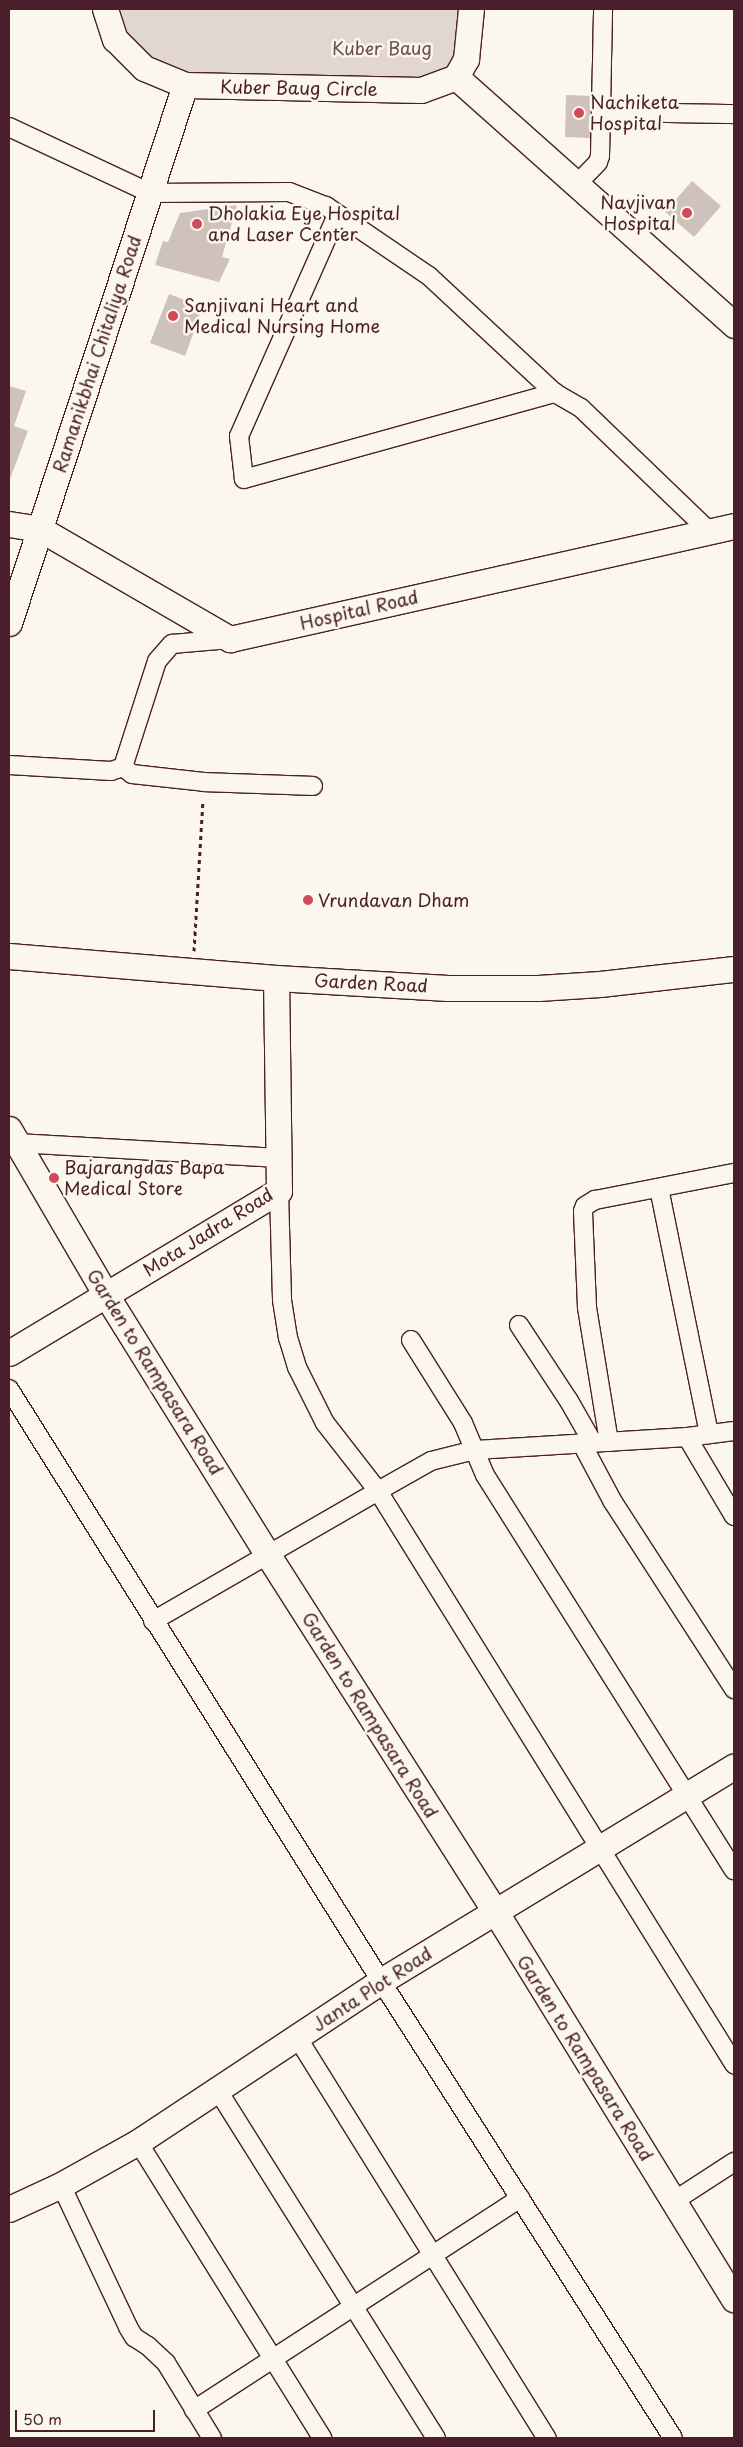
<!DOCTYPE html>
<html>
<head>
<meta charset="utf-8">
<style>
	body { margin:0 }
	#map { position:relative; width:743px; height:2447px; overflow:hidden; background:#fbf7ec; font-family:"Playpen Sans",sans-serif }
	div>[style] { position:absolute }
	.green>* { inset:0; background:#e2d7d0 }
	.building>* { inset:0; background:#cfc2bc }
	.path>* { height:3px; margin-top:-1.5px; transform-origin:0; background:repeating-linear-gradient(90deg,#4a1f2b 0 4px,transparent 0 8px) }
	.roads { filter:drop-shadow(1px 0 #4a1f2b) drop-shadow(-1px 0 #4a1f2b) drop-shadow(0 1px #4a1f2b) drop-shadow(0 -1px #4a1f2b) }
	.street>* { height:18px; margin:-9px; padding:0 9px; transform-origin:9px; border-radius:9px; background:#fbf7ec }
	.secondary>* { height:25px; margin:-12.5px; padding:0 12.5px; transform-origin:12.5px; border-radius:12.5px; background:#fbf7ec }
	.dots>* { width:14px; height:14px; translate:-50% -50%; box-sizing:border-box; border:2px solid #fbf7ec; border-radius:50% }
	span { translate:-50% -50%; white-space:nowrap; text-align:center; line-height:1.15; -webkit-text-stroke:5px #fbf7ec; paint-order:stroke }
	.park-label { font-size:18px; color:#704d54 }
	.street-label { font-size:18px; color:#4a1f2b }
	.poi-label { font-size:18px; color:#4a1f2b }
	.left { translate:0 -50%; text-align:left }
	.right { translate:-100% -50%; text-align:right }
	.frame { position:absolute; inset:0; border:10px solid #4a1f2b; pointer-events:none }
	.scale { position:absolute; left:15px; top:2410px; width:140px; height:22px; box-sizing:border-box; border:2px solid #4a1f2b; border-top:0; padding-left:6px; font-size:15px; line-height:18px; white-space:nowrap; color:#4a1f2b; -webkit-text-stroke:4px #fbf7ec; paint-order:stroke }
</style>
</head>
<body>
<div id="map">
	<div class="green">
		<i style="clip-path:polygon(108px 9px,468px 9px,464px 58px,421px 89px,187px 82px,145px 65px)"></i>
	</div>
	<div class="building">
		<i style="clip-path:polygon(566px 95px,591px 96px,590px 138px,565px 137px)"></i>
		<i style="clip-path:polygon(692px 181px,721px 206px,694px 237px,665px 212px)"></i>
		<i style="clip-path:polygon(237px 205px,222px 257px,230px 259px,219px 282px,155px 265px,163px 241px,168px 242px,180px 213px)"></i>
		<i style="clip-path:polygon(169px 294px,203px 307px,185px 356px,150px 343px)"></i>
		<i style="clip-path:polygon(9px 386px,26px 391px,14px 426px,28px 431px,10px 479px)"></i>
	</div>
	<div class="path">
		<i style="left:194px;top:951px;width:151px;rotate:-86.6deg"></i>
	</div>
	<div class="roads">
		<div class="street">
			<i style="left:602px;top:112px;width:132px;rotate:0.9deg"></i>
			<i style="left:9px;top:127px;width:156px;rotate:25.1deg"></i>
			<i style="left:150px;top:193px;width:139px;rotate:-0.4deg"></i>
			<i style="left:289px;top:192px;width:40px;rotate:21deg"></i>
			<i style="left:326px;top:206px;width:125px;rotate:34.2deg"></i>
			<i style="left:429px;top:276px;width:172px;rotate:42.9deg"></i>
			<i style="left:555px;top:393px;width:30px;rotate:30deg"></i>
			<i style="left:581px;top:408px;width:179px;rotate:43.9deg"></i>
			<i style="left:577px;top:184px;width:30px;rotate:-46deg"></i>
			<i style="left:598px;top:162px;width:6px;rotate:-72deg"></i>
			<i style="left:600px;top:156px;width:147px;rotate:-88.8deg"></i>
			<i style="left:337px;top:215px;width:242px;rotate:113.9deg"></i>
			<i style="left:239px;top:436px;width:43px;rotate:83.4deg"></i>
			<i style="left:244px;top:479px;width:323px;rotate:-15.5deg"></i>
			<i style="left:9px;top:765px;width:102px;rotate:3.4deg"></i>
			<i style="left:111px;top:771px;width:13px;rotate:-18deg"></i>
			<i style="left:123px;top:767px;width:111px;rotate:-72.2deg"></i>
			<i style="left:157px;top:661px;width:23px;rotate:-49deg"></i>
			<i style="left:172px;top:644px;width:58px;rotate:-4.9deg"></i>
			<i style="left:123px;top:767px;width:11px;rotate:38deg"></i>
			<i style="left:132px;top:774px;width:72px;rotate:6.3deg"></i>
			<i style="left:204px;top:782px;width:109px;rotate:2.1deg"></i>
			<i style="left:17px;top:1143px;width:262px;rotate:3.3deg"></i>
			<i style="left:659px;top:1188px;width:251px;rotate:78.5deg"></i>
			<i style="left:519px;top:1325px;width:91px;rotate:56.7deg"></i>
			<i style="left:569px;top:1401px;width:48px;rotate:60.3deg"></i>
			<i style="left:411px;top:1340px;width:98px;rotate:57.9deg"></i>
			<i style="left:463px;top:1423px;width:56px;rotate:67.1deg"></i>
			<i style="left:485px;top:1475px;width:467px;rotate:57.8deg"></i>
			<i style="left:9px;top:1389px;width:699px;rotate:57.86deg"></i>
			<i style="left:381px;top:1981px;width:542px;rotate:57.42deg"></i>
			<i style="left:734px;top:1431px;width:47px;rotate:172.7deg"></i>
			<i style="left:687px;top:1437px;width:212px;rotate:176.5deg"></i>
			<i style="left:475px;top:1450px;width:45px;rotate:166deg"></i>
			<i style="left:431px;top:1461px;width:61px;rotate:150.5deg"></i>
			<i style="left:378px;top:1491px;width:675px;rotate:58.15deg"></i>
			<i style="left:687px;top:1437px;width:92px;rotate:59.3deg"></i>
			<i style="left:609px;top:1442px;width:137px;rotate:-99.3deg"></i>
			<i style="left:587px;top:1307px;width:96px;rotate:-92.4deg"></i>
			<i style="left:583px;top:1211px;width:5px;rotate:-68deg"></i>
			<i style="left:585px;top:1206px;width:12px;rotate:-31deg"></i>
			<i style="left:595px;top:1200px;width:142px;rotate:-11deg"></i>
			<i style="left:582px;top:1444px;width:66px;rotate:61.9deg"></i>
			<i style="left:613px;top:1502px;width:223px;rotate:57.1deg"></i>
			<i style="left:153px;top:1621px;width:260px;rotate:-30deg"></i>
			<i style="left:378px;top:1491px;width:86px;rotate:-127.9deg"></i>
			<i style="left:325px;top:1423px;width:63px;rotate:-116.6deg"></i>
			<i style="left:297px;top:1367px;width:30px;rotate:-107deg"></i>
			<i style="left:288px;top:1338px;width:39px;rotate:-99deg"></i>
			<i style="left:282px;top:1299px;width:108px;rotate:-91.6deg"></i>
			<i style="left:297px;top:2037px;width:473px;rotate:58.1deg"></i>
			<i style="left:217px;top:2089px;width:412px;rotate:57.9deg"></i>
			<i style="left:138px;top:2142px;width:349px;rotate:58.1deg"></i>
			<i style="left:61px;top:2185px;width:157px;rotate:64.7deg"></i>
			<i style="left:128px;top:2327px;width:12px;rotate:59deg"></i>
			<i style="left:134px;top:2337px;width:17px;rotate:33deg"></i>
			<i style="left:148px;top:2346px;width:25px;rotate:43deg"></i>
			<i style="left:166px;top:2363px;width:88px;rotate:58.5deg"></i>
			<i style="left:674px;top:2201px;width:72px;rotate:-33deg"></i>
			<i style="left:194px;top:2410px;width:389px;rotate:-33deg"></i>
		</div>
		<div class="secondary">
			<i style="left:105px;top:9px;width:32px;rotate:72deg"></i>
			<i style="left:115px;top:39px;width:41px;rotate:45deg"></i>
			<i style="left:144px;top:68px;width:44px;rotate:22.5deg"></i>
			<i style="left:185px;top:85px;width:236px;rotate:1.2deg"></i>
			<i style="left:421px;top:90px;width:37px;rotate:-20deg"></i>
			<i style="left:456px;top:77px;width:21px;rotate:-61deg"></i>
			<i style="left:466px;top:59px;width:50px;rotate:-84.3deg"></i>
			<i style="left:456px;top:77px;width:373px;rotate:41.7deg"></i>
			<i style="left:9px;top:524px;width:31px;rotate:9deg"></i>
			<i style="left:40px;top:529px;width:220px;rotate:30.1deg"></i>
			<i style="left:230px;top:639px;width:517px;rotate:-12.64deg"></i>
			<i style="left:9px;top:623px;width:566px;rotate:-71.89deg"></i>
			<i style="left:9px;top:956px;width:268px;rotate:4.7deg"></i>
			<i style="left:276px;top:978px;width:172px;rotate:3.3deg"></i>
			<i style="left:448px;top:988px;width:90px"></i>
			<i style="left:538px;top:988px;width:62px;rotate:-3.7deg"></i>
			<i style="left:600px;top:984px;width:135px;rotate:-6.4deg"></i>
			<i style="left:9px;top:1129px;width:192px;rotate:59.7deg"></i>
			<i style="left:106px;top:1295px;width:306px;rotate:58.1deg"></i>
			<i style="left:268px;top:1555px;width:422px;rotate:57.5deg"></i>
			<i style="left:495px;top:1911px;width:456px;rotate:58.4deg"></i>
			<i style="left:9px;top:1353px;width:315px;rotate:-31deg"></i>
			<i style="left:279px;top:1191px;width:213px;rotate:-90.8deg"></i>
			<i style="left:9px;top:2209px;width:57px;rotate:-24.8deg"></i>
			<i style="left:61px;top:2185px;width:88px;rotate:-29.2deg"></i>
			<i style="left:138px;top:2142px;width:291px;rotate:-33.5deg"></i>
			<i style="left:381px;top:1981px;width:413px;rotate:-31.3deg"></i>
		</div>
	</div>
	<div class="dots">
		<i style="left:579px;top:113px;background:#d1495b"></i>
		<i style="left:687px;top:213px;background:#d1495b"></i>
		<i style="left:197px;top:224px;background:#d1495b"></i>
		<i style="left:173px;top:316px;background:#d1495b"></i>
		<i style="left:308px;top:900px;background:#d1495b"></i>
		<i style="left:54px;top:1178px;background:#d1495b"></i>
	</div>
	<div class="park-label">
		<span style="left:382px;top:48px">Kuber Baug</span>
	</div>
	<div class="street-label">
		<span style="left:299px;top:88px;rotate:1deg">Kuber Baug Circle</span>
		<span style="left:97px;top:354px;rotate:-72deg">Ramanikbhai Chitaliya Road</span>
		<span style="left:359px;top:610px;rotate:-13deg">Hospital Road</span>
		<span style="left:371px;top:983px;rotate:3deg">Garden Road</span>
		<span style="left:208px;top:1232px;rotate:-32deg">Mota Jadra Road</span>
		<span style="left:155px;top:1372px;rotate:58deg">Garden to Rampasara Road</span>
		<span style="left:370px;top:1715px;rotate:58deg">Garden to Rampasara Road</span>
		<span style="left:372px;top:1989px;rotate:-33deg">Janta Plot Road</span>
		<span style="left:585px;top:2058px;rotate:58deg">Garden to Rampasara Road</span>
	</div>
	<div class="poi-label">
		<span class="left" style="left:590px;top:113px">Nachiketa<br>Hospital</span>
		<span class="right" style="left:676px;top:213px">Navjivan<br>Hospital</span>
		<span class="left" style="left:208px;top:224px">Dholakia Eye Hospital<br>and Laser Center</span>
		<span class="left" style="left:184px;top:316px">Sanjivani Heart and<br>Medical Nursing Home</span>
		<span class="left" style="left:318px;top:900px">Vrundavan Dham</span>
		<span class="left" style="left:64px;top:1178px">Bajarangdas Bapa<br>Medical Store</span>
	</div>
	<div class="frame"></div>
	<div class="scale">50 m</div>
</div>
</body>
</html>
